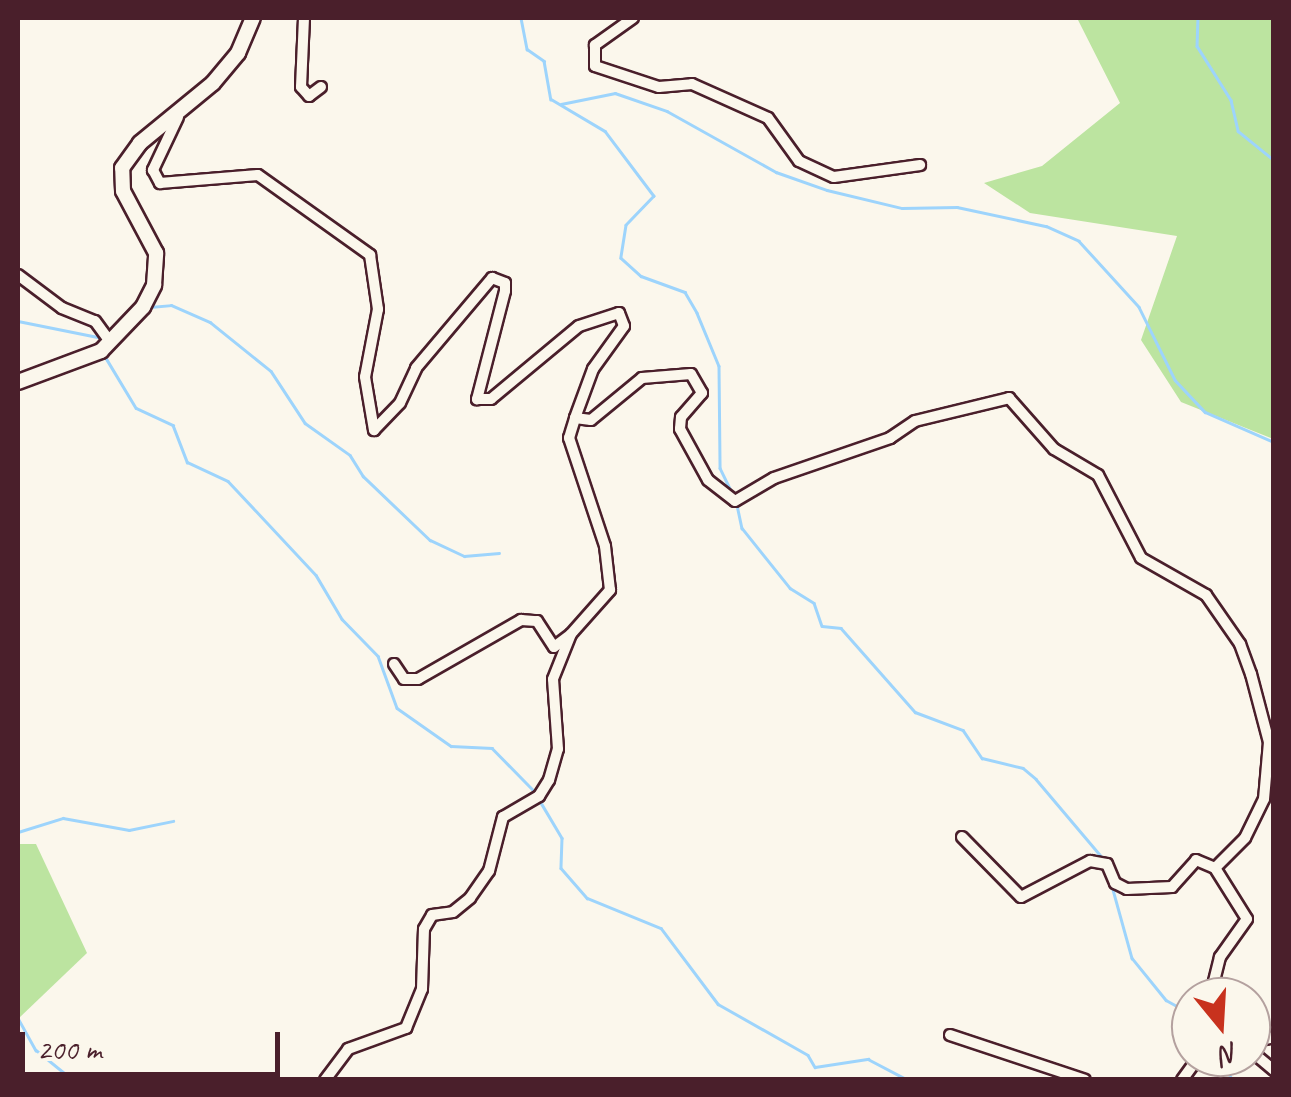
<!DOCTYPE html>
<html>
<head>
<meta charset="utf-8">
<style>
	body { margin:0 }
	#map { position:relative; width:1291px; height:1097px; overflow:hidden; background:#fbf7ec; font-family:Caveat,sans-serif }
	div>[style] { position:absolute }
	.green>* { inset:0; background:#bce4a0 }
	.stream>* { height:2.5px; margin:-1.25px; padding:0 1.25px; transform-origin:1.25px; border-radius:1.25px; background:#9dd4fc }
	.roads { filter:drop-shadow(2px 0 #4a1f2b) drop-shadow(-2px 0 #4a1f2b) drop-shadow(0 2px #4a1f2b) drop-shadow(0 -2px #4a1f2b) }
	.minor>* { height:10px; margin:-5px; padding:0 5px; transform-origin:5px; border-radius:5px; background:#fbf7ec }
	.secondary>* { height:14px; margin:-7px; padding:0 7px; transform-origin:7px; border-radius:7px; background:#fbf7ec }
	span { translate:-50% -50%; white-space:nowrap; text-align:center; line-height:1.15; -webkit-text-stroke:9px #fbf7ec; paint-order:stroke }
	.frame { position:absolute; inset:0; border:20px solid #4a1f2b; pointer-events:none }
	.north { position:absolute; left:1171px; top:977px; width:100px; height:100px; box-sizing:border-box; background:#fbf7ec; border:2px solid #b4a19f; border-radius:50%; rotate:162deg; font-size:28px; font-weight:700; line-height:40px; text-align:center; color:#4a1f2b }
	.north::after { content:''; display:block; margin:auto; width:35px; height:45px; background:#c8321e; clip-path:polygon(50% 0,100% 100%,50% 72%,0 100%) }
	.scale { position:absolute; left:20px; top:1032px; width:260px; height:45px; box-sizing:border-box; border:5px solid #4a1f2b; border-top:0; padding-left:12px; font-size:30px; line-height:35px; white-space:nowrap; color:#4a1f2b; -webkit-text-stroke:8px #fbf7ec; paint-order:stroke }
</style>
</head>
<body>
<div id="map">
	<div class="green">
		<i style="clip-path:polygon(1077px 18px,1273px 18px,1273px 439px,1181px 402px,1141px 340px,1177px 236px,1030px 213px,984px 183px,1042px 166px,1120px 103px)"></i>
		<i style="clip-path:polygon(18px 844px,36px 844px,87px 953px,18px 1019px)"></i>
	</div>
	<div class="stream">
		<i style="left:521px;top:18px;width:32px;rotate:79deg"></i>
		<i style="left:527px;top:49px;width:21px;rotate:35deg"></i>
		<i style="left:544px;top:61px;width:39px;rotate:80deg"></i>
		<i style="left:551px;top:99px;width:63px;rotate:30.7deg"></i>
		<i style="left:605px;top:131px;width:81px;rotate:53deg"></i>
		<i style="left:654px;top:196px;width:40px;rotate:134deg"></i>
		<i style="left:626px;top:225px;width:33px;rotate:99deg"></i>
		<i style="left:621px;top:258px;width:27px;rotate:42deg"></i>
		<i style="left:641px;top:276px;width:47px;rotate:20deg"></i>
		<i style="left:685px;top:292px;width:24px;rotate:60deg"></i>
		<i style="left:697px;top:313px;width:57px;rotate:67.5deg"></i>
		<i style="left:719px;top:366px;width:102px;rotate:89.4deg"></i>
		<i style="left:720px;top:468px;width:28px;rotate:64deg"></i>
		<i style="left:1198px;top:18px;width:28px;rotate:92deg"></i>
		<i style="left:1197px;top:46px;width:64px;rotate:57.8deg"></i>
		<i style="left:1231px;top:100px;width:32px;rotate:77deg"></i>
		<i style="left:1238px;top:131px;width:46px;rotate:38.9deg"></i>
		<i style="left:561px;top:104px;width:55px;rotate:-11.5deg"></i>
		<i style="left:615px;top:93px;width:55px;rotate:19.1deg"></i>
		<i style="left:667px;top:111px;width:125px;rotate:29.2deg"></i>
		<i style="left:776px;top:172px;width:54px;rotate:19.4deg"></i>
		<i style="left:827px;top:190px;width:77px;rotate:13.5deg"></i>
		<i style="left:902px;top:208px;width:55px;rotate:-1deg"></i>
		<i style="left:957px;top:207px;width:91px;rotate:12.1deg"></i>
		<i style="left:1046px;top:226px;width:36px;rotate:24deg"></i>
		<i style="left:1079px;top:241px;width:89px;rotate:47.7deg"></i>
		<i style="left:1139px;top:307px;width:81px;rotate:63.7deg"></i>
		<i style="left:1175px;top:380px;width:44px;rotate:46.8deg"></i>
		<i style="left:1205px;top:412px;width:75px;rotate:23.5deg"></i>
		<i style="left:150px;top:307px;width:21px;rotate:-5deg"></i>
		<i style="left:171px;top:305px;width:43px;rotate:23.6deg"></i>
		<i style="left:210px;top:322px;width:78px;rotate:38.8deg"></i>
		<i style="left:271px;top:371px;width:62px;rotate:56.8deg"></i>
		<i style="left:305px;top:423px;width:55px;rotate:35.4deg"></i>
		<i style="left:350px;top:455px;width:25px;rotate:58deg"></i>
		<i style="left:363px;top:476px;width:93px;rotate:43.7deg"></i>
		<i style="left:430px;top:540px;width:38px;rotate:25deg"></i>
		<i style="left:464px;top:556px;width:35px;rotate:-5deg"></i>
		<i style="left:18px;top:321px;width:82px;rotate:11.3deg"></i>
		<i style="left:106px;top:358px;width:58px;rotate:59deg"></i>
		<i style="left:136px;top:408px;width:41px;rotate:24.7deg"></i>
		<i style="left:173px;top:425px;width:40px;rotate:69deg"></i>
		<i style="left:187px;top:462px;width:45px;rotate:24.9deg"></i>
		<i style="left:228px;top:481px;width:129px;rotate:46.9deg"></i>
		<i style="left:316px;top:575px;width:51px;rotate:59.4deg"></i>
		<i style="left:342px;top:619px;width:52px;rotate:45.8deg"></i>
		<i style="left:378px;top:656px;width:55px;rotate:69.9deg"></i>
		<i style="left:397px;top:708px;width:66px;rotate:35.1deg"></i>
		<i style="left:451px;top:746px;width:41px;rotate:2.8deg"></i>
		<i style="left:492px;top:748px;width:63px;rotate:45.6deg"></i>
		<i style="left:737px;top:505px;width:24px;rotate:78deg"></i>
		<i style="left:742px;top:528px;width:77px;rotate:51.3deg"></i>
		<i style="left:790px;top:588px;width:28px;rotate:32deg"></i>
		<i style="left:814px;top:603px;width:24px;rotate:71deg"></i>
		<i style="left:822px;top:626px;width:19px;rotate:6deg"></i>
		<i style="left:841px;top:628px;width:112px;rotate:48.6deg"></i>
		<i style="left:915px;top:712px;width:51px;rotate:20.6deg"></i>
		<i style="left:963px;top:730px;width:34px;rotate:56deg"></i>
		<i style="left:982px;top:758px;width:42px;rotate:13.7deg"></i>
		<i style="left:1023px;top:768px;width:17px;rotate:40deg"></i>
		<i style="left:1036px;top:779px;width:102px;rotate:49.8deg"></i>
		<i style="left:540px;top:801px;width:43px;rotate:59.3deg"></i>
		<i style="left:562px;top:838px;width:30px;rotate:92deg"></i>
		<i style="left:561px;top:868px;width:40px;rotate:49deg"></i>
		<i style="left:587px;top:898px;width:80px;rotate:22.1deg"></i>
		<i style="left:661px;top:928px;width:95px;rotate:53.1deg"></i>
		<i style="left:718px;top:1004px;width:103px;rotate:29.5deg"></i>
		<i style="left:808px;top:1055px;width:14px;rotate:60deg"></i>
		<i style="left:815px;top:1067px;width:54px;rotate:-8.6deg"></i>
		<i style="left:868px;top:1059px;width:45px;rotate:27.7deg"></i>
		<i style="left:18px;top:832px;width:47px;rotate:-17.3deg"></i>
		<i style="left:63px;top:818px;width:67px;rotate:10.3deg"></i>
		<i style="left:129px;top:830px;width:45px;rotate:-11.6deg"></i>
		<i style="left:1112px;top:886px;width:75px;rotate:74.5deg"></i>
		<i style="left:1132px;top:958px;width:54px;rotate:51deg"></i>
		<i style="left:1166px;top:1000px;width:29px;rotate:29deg"></i>
		<i style="left:18px;top:1018px;width:37px;rotate:61deg"></i>
		<i style="left:36px;top:1050px;width:48px;rotate:39deg"></i>
		<i style="left:1221px;top:1057px;width:25px;rotate:64deg"></i>
	</div>
	<div class="roads">
		<div class="minor">
			<i style="left:304px;top:18px;width:69px;rotate:92.5deg"></i>
			<i style="left:301px;top:87px;width:12px;rotate:48deg"></i>
			<i style="left:309px;top:96px;width:15px;rotate:-37deg"></i>
			<i style="left:633px;top:18px;width:47px;rotate:144.6deg"></i>
			<i style="left:595px;top:45px;width:21px;rotate:90deg"></i>
			<i style="left:595px;top:66px;width:67px;rotate:18.2deg"></i>
			<i style="left:659px;top:87px;width:33px;rotate:-5deg"></i>
			<i style="left:692px;top:84px;width:83px;rotate:24.1deg"></i>
			<i style="left:768px;top:118px;width:53px;rotate:54.2deg"></i>
			<i style="left:799px;top:161px;width:38px;rotate:25deg"></i>
			<i style="left:834px;top:177px;width:87px;rotate:-7.9deg"></i>
			<i style="left:178px;top:117px;width:59px;rotate:115.3deg"></i>
			<i style="left:153px;top:170px;width:15px;rotate:62deg"></i>
			<i style="left:160px;top:183px;width:98px;rotate:-4.7deg"></i>
			<i style="left:258px;top:175px;width:138px;rotate:35.5deg"></i>
			<i style="left:370px;top:255px;width:55px;rotate:81.6deg"></i>
			<i style="left:378px;top:309px;width:69px;rotate:100.8deg"></i>
			<i style="left:365px;top:377px;width:54px;rotate:80.4deg"></i>
			<i style="left:374px;top:430px;width:37px;rotate:-46deg"></i>
			<i style="left:400px;top:403px;width:38px;rotate:-65deg"></i>
			<i style="left:416px;top:368px;width:118px;rotate:-49.8deg"></i>
			<i style="left:492px;top:278px;width:14px;rotate:21deg"></i>
			<i style="left:505px;top:283px;width:8px;rotate:90deg"></i>
			<i style="left:505px;top:291px;width:112px;rotate:104.5deg"></i>
			<i style="left:477px;top:399px;width:14px"></i>
			<i style="left:491px;top:399px;width:114px;rotate:-39.7deg"></i>
			<i style="left:579px;top:326px;width:42px;rotate:-18deg"></i>
			<i style="left:619px;top:313px;width:14px;rotate:69deg"></i>
			<i style="left:624px;top:326px;width:53px;rotate:125.8deg"></i>
			<i style="left:593px;top:369px;width:52px;rotate:110.2deg"></i>
			<i style="left:575px;top:418px;width:16px;rotate:7deg"></i>
			<i style="left:591px;top:420px;width:66px;rotate:-39.5deg"></i>
			<i style="left:642px;top:378px;width:49px;rotate:-4.7deg"></i>
			<i style="left:691px;top:374px;width:22px;rotate:60deg"></i>
			<i style="left:702px;top:393px;width:32px;rotate:131deg"></i>
			<i style="left:681px;top:417px;width:12px;rotate:95deg"></i>
			<i style="left:680px;top:429px;width:58px;rotate:61.2deg"></i>
			<i style="left:708px;top:480px;width:34px;rotate:38deg"></i>
			<i style="left:735px;top:501px;width:45px;rotate:-30.5deg"></i>
			<i style="left:774px;top:478px;width:123px;rotate:-19deg"></i>
			<i style="left:890px;top:438px;width:30px;rotate:-34deg"></i>
			<i style="left:915px;top:421px;width:97px;rotate:-13.7deg"></i>
			<i style="left:1009px;top:398px;width:68px;rotate:48.6deg"></i>
			<i style="left:1054px;top:449px;width:51px;rotate:30.6deg"></i>
			<i style="left:1098px;top:475px;width:93px;rotate:62.6deg"></i>
			<i style="left:1141px;top:558px;width:75px;rotate:29.6deg"></i>
			<i style="left:1206px;top:595px;width:60px;rotate:55.2deg"></i>
			<i style="left:1240px;top:644px;width:32px;rotate:70deg"></i>
			<i style="left:1251px;top:674px;width:70px;rotate:75.2deg"></i>
			<i style="left:1269px;top:742px;width:57px;rotate:95deg"></i>
			<i style="left:1264px;top:799px;width:43px;rotate:116deg"></i>
			<i style="left:1245px;top:838px;width:42px;rotate:135deg"></i>
			<i style="left:1215px;top:868px;width:60px;rotate:57.9deg"></i>
			<i style="left:1247px;top:919px;width:47px;rotate:125.4deg"></i>
			<i style="left:1220px;top:957px;width:41px;rotate:104deg"></i>
			<i style="left:18px;top:275px;width:55px;rotate:36.9deg"></i>
			<i style="left:62px;top:308px;width:35px;rotate:22deg"></i>
			<i style="left:95px;top:321px;width:26px;rotate:54deg"></i>
			<i style="left:394px;top:664px;width:18px;rotate:56deg"></i>
			<i style="left:404px;top:679px;width:14px"></i>
			<i style="left:418px;top:679px;width:119px;rotate:-29.8deg"></i>
			<i style="left:521px;top:620px;width:16px;rotate:4deg"></i>
			<i style="left:537px;top:621px;width:31px;rotate:57deg"></i>
			<i style="left:554px;top:647px;width:20px;rotate:-37deg"></i>
			<i style="left:962px;top:837px;width:84px;rotate:45.5deg"></i>
			<i style="left:1021px;top:897px;width:78px;rotate:-27.6deg"></i>
			<i style="left:1090px;top:861px;width:17px;rotate:10deg"></i>
			<i style="left:1107px;top:864px;width:21px;rotate:67deg"></i>
			<i style="left:1115px;top:883px;width:13px;rotate:27deg"></i>
			<i style="left:1127px;top:889px;width:45px;rotate:-2.5deg"></i>
			<i style="left:1172px;top:887px;width:36px;rotate:-48deg"></i>
			<i style="left:1196px;top:860px;width:21px;rotate:23deg"></i>
			<i style="left:950px;top:1035px;width:142px;rotate:18.4deg"></i>
			<i style="left:1251px;top:1042px;width:24px;rotate:-12deg"></i>
			<i style="left:1251px;top:1051px;width:30px;rotate:40deg"></i>
			<i style="left:325px;top:1080px;width:39px;rotate:-53deg"></i>
			<i style="left:348px;top:1049px;width:62px;rotate:-19.9deg"></i>
			<i style="left:406px;top:1028px;width:42px;rotate:-67.7deg"></i>
			<i style="left:422px;top:989px;width:60px;rotate:-88.1deg"></i>
			<i style="left:424px;top:929px;width:16px;rotate:-60deg"></i>
			<i style="left:432px;top:915px;width:21px;rotate:-8deg"></i>
			<i style="left:453px;top:912px;width:22px;rotate:-39deg"></i>
			<i style="left:470px;top:898px;width:33px;rotate:-55deg"></i>
			<i style="left:489px;top:871px;width:56px;rotate:-75.5deg"></i>
			<i style="left:503px;top:817px;width:42px;rotate:-30.3deg"></i>
			<i style="left:539px;top:796px;width:19px;rotate:-58deg"></i>
			<i style="left:549px;top:780px;width:32px;rotate:-74deg"></i>
			<i style="left:558px;top:749px;width:70px;rotate:-94.1deg"></i>
			<i style="left:553px;top:679px;width:48px;rotate:-68.2deg"></i>
			<i style="left:571px;top:634px;width:59px;rotate:-48.4deg"></i>
			<i style="left:610px;top:590px;width:44px;rotate:-96.5deg"></i>
			<i style="left:605px;top:546px;width:114px;rotate:-108.4deg"></i>
			<i style="left:569px;top:438px;width:21px;rotate:-73deg"></i>
			<i style="left:1182px;top:1080px;width:29px;rotate:-54deg"></i>
		</div>
		<div class="secondary">
			<i style="left:18px;top:382px;width:89px;rotate:-20.5deg"></i>
			<i style="left:101px;top:351px;width:61px;rotate:-46.3deg"></i>
			<i style="left:143px;top:307px;width:25px;rotate:-63deg"></i>
			<i style="left:154px;top:285px;width:32px;rotate:-86deg"></i>
			<i style="left:156px;top:253px;width:70px;rotate:-118deg"></i>
			<i style="left:123px;top:191px;width:23px;rotate:-92deg"></i>
			<i style="left:122px;top:168px;width:31px;rotate:-54deg"></i>
			<i style="left:140px;top:143px;width:94px;rotate:-39.4deg"></i>
			<i style="left:213px;top:83px;width:39px;rotate:-50deg"></i>
			<i style="left:238px;top:53px;width:38px;rotate:-67deg"></i>
		</div>
	</div>
	<div class="frame"></div>
	<div class="north">N</div>
	<div class="scale">200 m</div>
</div>
</body>
</html>
